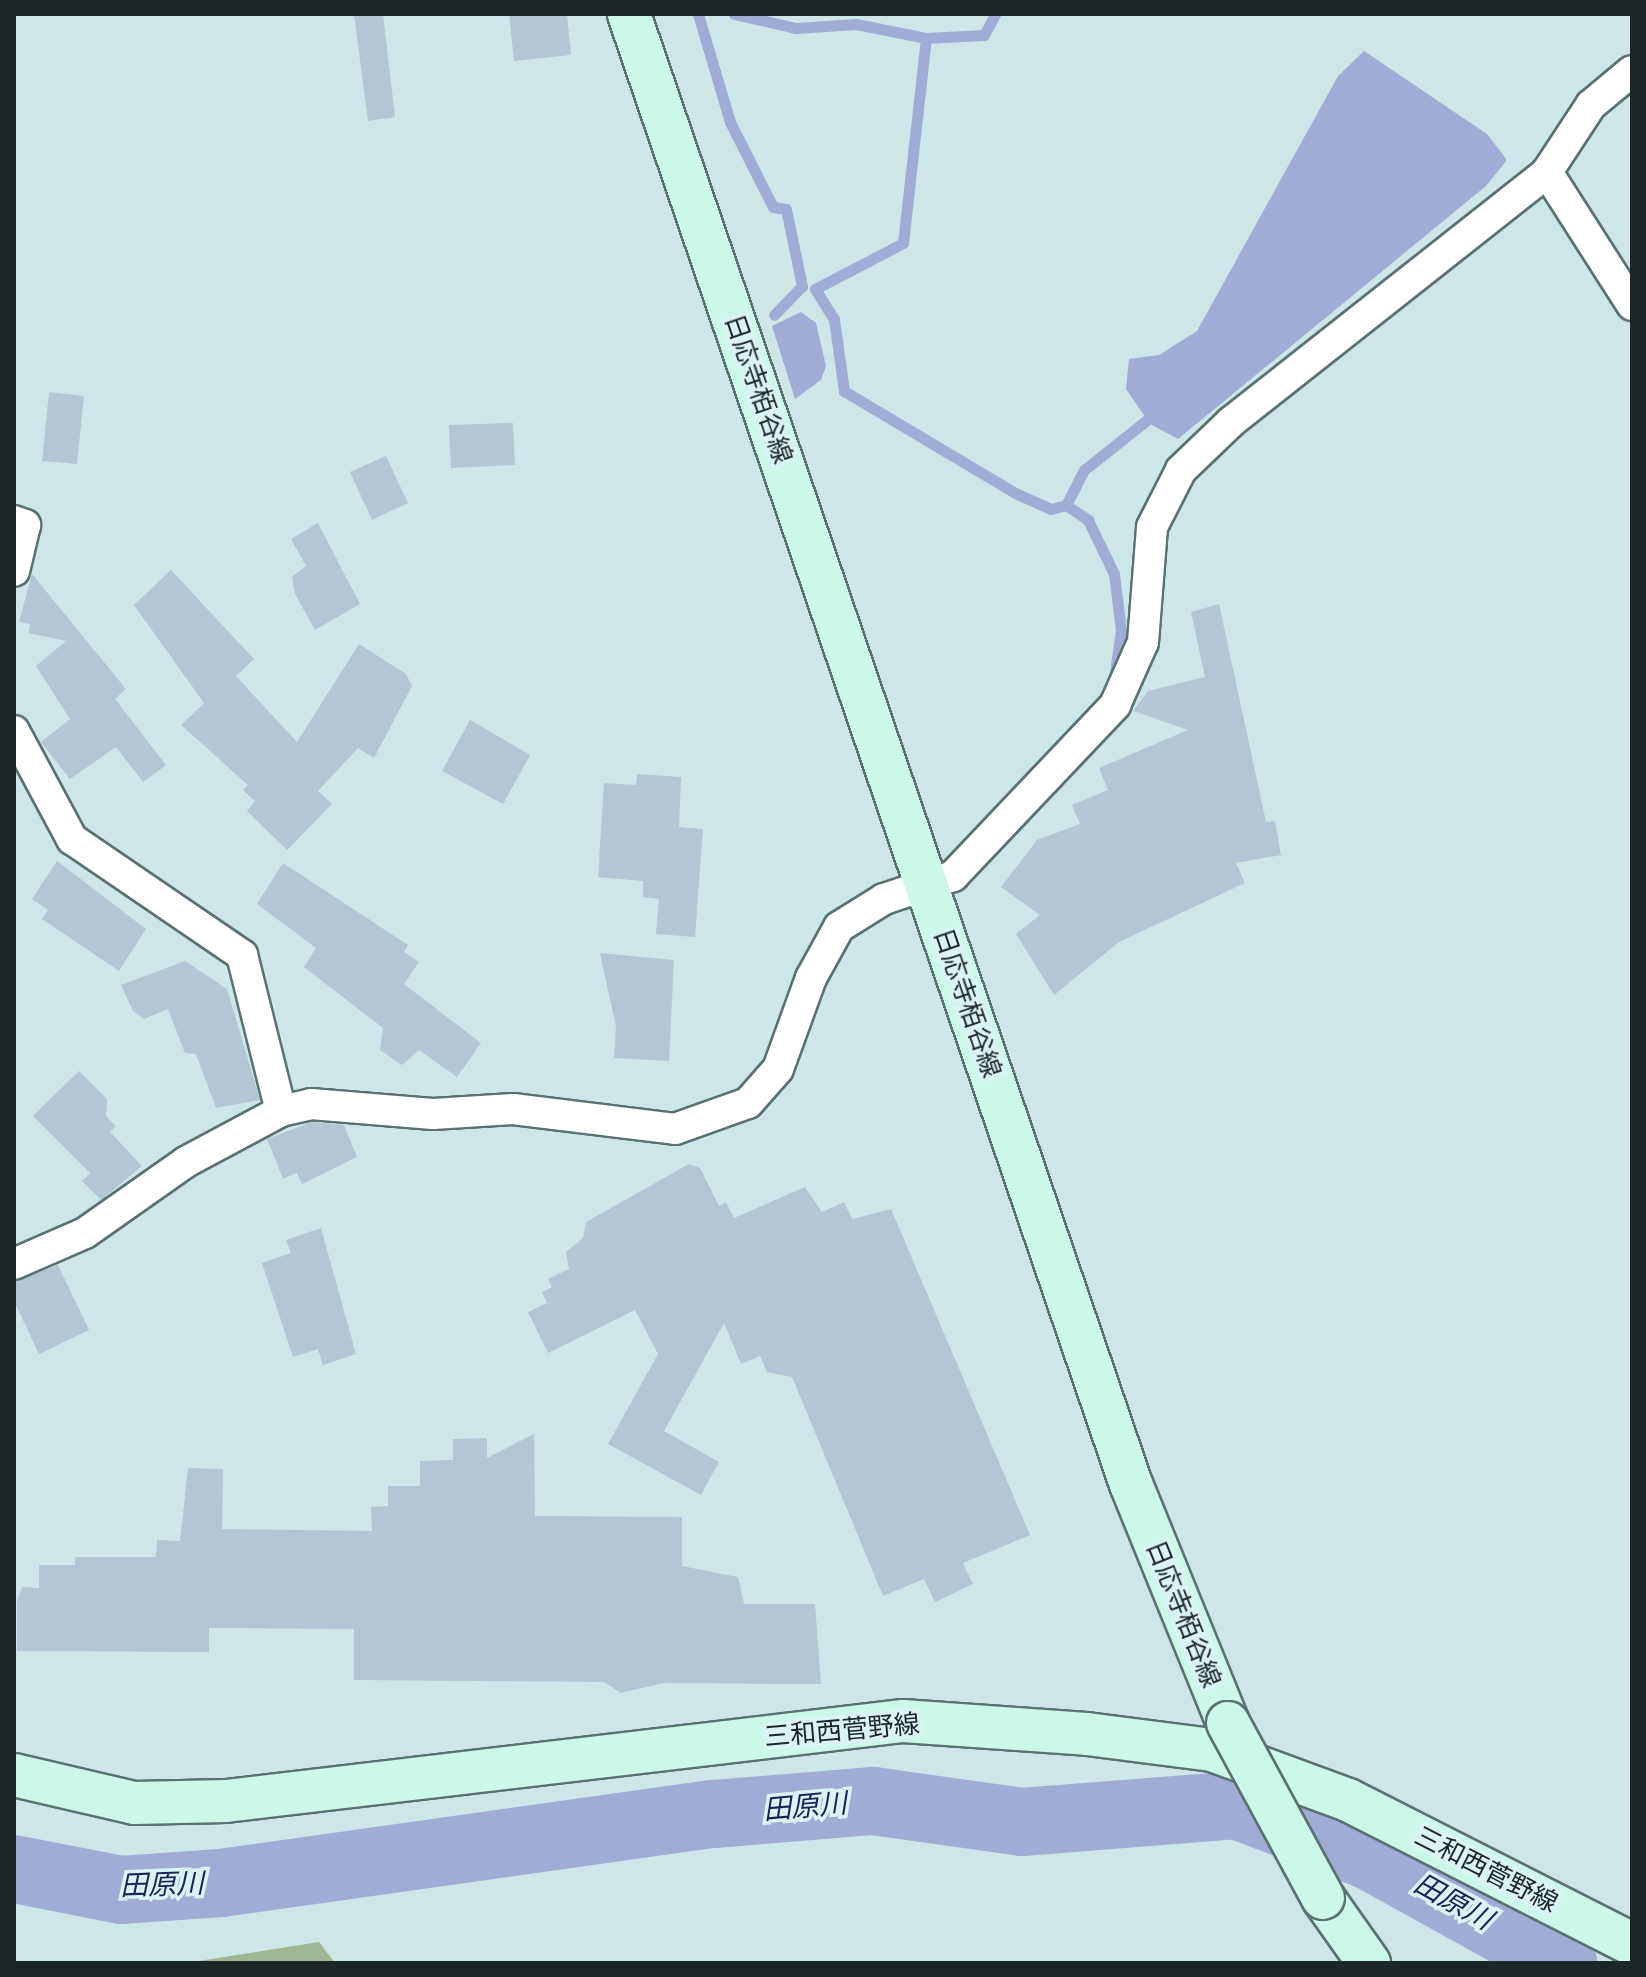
<!DOCTYPE html>
<html>
<head>
<meta charset="utf-8">
<style>
	body { margin:0 }
	#map { position:relative; width:1646px; height:1977px; overflow:hidden; background:#cde7e8; font-family:Poppins,"Noto Sans JP",sans-serif }
	div>[style] { position:absolute }
	.green>* { inset:0; background:#a1b693 }
	.water>* { inset:0; background:#9fadd6 }
	.stream>* { height:11px; margin:-5.5px; padding:0 5.5px; transform-origin:5.5px; border-radius:5.5px; background:#9fadd6 }
	.river>* { height:68px; margin:-34px; padding:0 34px; transform-origin:34px; border-radius:34px; background:#9fadd6 }
	.building>* { inset:0; background:#b3c6d3 }
	.roads { filter:drop-shadow(2px 0 #5a7172) drop-shadow(-2px 0 #5a7172) drop-shadow(0 2px #5a7172) drop-shadow(0 -2px #5a7172) }
	.minor>* { height:30px; margin:-15px; padding:0 15px; transform-origin:15px; border-radius:15px; background:#fff }
	.secondary>* { height:42px; margin:-21px; padding:0 21px; transform-origin:21px; border-radius:21px; background:#ccf8e9 }
	.bridges { filter:drop-shadow(2px 0 #5a7172) drop-shadow(-2px 0 #5a7172) drop-shadow(0 2px #5a7172) drop-shadow(0 -2px #5a7172) }
	.secondary-bridge>* { height:42px; margin:-21px; padding:0 21px; transform-origin:21px; border-radius:21px; background:#ccf8e9 }
	span { translate:-50% -50%; white-space:nowrap; text-align:center; line-height:1.15; -webkit-text-stroke:7px #daf4f5; paint-order:stroke }
	.street-label { font-size:26px; color:#1d2627 }
	.water-label { font-size:28px; color:#182455; font-style:italic }
	.frame { position:absolute; inset:0; border:16px solid #1d2627; pointer-events:none }
</style>
</head>
<body>
<div id="map">
	<div class="green">
		<i style="clip-path:polygon(319px 1942px,335px 1963px,186px 1963px)"></i>
	</div>
	<div class="water">
		<i style="clip-path:polygon(1364px 51px,1487px 134px,1507px 160px,1486px 186px,1178px 439px,1150px 424px,1126px 389px,1129px 359px,1159px 355px,1197px 331px,1338px 76px)"></i>
		<i style="clip-path:polygon(801px 312px,816px 323px,826px 366px,821px 380px,795px 399px,772px 326px)"></i>
	</div>
	<div class="stream">
		<i style="left:698px;top:14px;width:113px;rotate:73.5deg"></i>
		<i style="left:730px;top:122px;width:95px;rotate:63.2deg"></i>
		<i style="left:773px;top:207px;width:13px;rotate:9deg"></i>
		<i style="left:786px;top:209px;width:79px;rotate:78.3deg"></i>
		<i style="left:802px;top:286px;width:40px;rotate:134deg"></i>
		<i style="left:734px;top:14px;width:64px;rotate:12.7deg"></i>
		<i style="left:796px;top:28px;width:60px;rotate:-3.8deg"></i>
		<i style="left:856px;top:24px;width:71px;rotate:11.3deg"></i>
		<i style="left:926px;top:38px;width:58px;rotate:-3deg"></i>
		<i style="left:984px;top:35px;width:24px;rotate:-62deg"></i>
		<i style="left:926px;top:38px;width:206px;rotate:96.4deg"></i>
		<i style="left:903px;top:243px;width:99px;rotate:152.4deg"></i>
		<i style="left:815px;top:289px;width:36px;rotate:58deg"></i>
		<i style="left:834px;top:319px;width:73px;rotate:82.1deg"></i>
		<i style="left:844px;top:391px;width:199px;rotate:30.8deg"></i>
		<i style="left:1015px;top:493px;width:39px;rotate:24deg"></i>
		<i style="left:1051px;top:509px;width:16px;rotate:-15deg"></i>
		<i style="left:1066px;top:505px;width:27px;rotate:34deg"></i>
		<i style="left:1088px;top:520px;width:60px;rotate:64.3deg"></i>
		<i style="left:1114px;top:574px;width:56px;rotate:82.9deg"></i>
		<i style="left:1121px;top:630px;width:42px;rotate:98.1deg"></i>
		<i style="left:1066px;top:505px;width:39px;rotate:-63deg"></i>
		<i style="left:1084px;top:470px;width:93px;rotate:-38.5deg"></i>
	</div>
	<div class="river">
		<i style="left:14px;top:1869px;width:109px;rotate:11.1deg"></i>
		<i style="left:121px;top:1890px;width:100px;rotate:-4deg"></i>
		<i style="left:221px;top:1883px;width:498px;rotate:-8deg"></i>
		<i style="left:714px;top:1814px;width:160px;rotate:-4.7deg"></i>
		<i style="left:873px;top:1801px;width:150px;rotate:8deg"></i>
		<i style="left:1022px;top:1822px;width:215px;rotate:-4.5deg"></i>
		<i style="left:1236px;top:1805px;width:143px;rotate:20.8deg"></i>
		<i style="left:1370px;top:1856px;width:221px;rotate:29deg"></i>
	</div>
	<div class="building">
		<i style="clip-path:polygon(354px 14px,383px 14px,395px 117px,368px 121px)"></i>
		<i style="clip-path:polygon(509px 14px,567px 14px,571px 55px,514px 61px)"></i>
		<i style="clip-path:polygon(49px 392px,84px 396px,77px 464px,42px 461px)"></i>
		<i style="clip-path:polygon(513px 423px,515px 465px,451px 468px,449px 425px)"></i>
		<i style="clip-path:polygon(386px 456px,408px 503px,372px 520px,350px 472px)"></i>
		<i style="clip-path:polygon(318px 523px,360px 604px,315px 630px,295px 594px,292px 577px,306px 566px,291px 539px)"></i>
		<i style="clip-path:polygon(171px 570px,254px 659px,236px 676px,297px 742px,359px 644px,406px 674px,412px 686px,374px 758px,358px 748px,318px 791px,332px 804px,287px 850px,247px 811px,255px 801px,243px 790px,248px 785px,181px 725px,204px 703px,134px 605px)"></i>
		<i style="clip-path:polygon(32px 574px,126px 689px,115px 699px,166px 765px,143px 782px,116px 747px,70px 779px,41px 742px,70px 719px,36px 666px,66px 641px,29px 633px,30px 624px,19px 622px)"></i>
		<i style="clip-path:polygon(1219px 604px,1266px 822px,1275px 821px,1281px 855px,1236px 863px,1245px 883px,1119px 942px,1054px 995px,1016px 934px,1040px 915px,1001px 887px,1037px 840px,1080px 824px,1072px 805px,1108px 790px,1099px 768px,1188px 730px,1133px 711px,1148px 691px,1205px 677px,1191px 612px)"></i>
		<i style="clip-path:polygon(470px 720px,530px 755px,503px 804px,442px 771px)"></i>
		<i style="clip-path:polygon(637px 774px,681px 777px,679px 827px,703px 829px,695px 937px,656px 934px,659px 899px,643px 897px,643px 881px,598px 877px,604px 783px,636px 785px)"></i>
		<i style="clip-path:polygon(57px 861px,146px 929px,119px 971px,42px 919px,48px 910px,32px 899px)"></i>
		<i style="clip-path:polygon(283px 863px,408px 945px,404px 952px,419px 962px,404px 984px,481px 1043px,457px 1077px,419px 1050px,402px 1065px,380px 1050px,383px 1028px,304px 967px,316px 948px,257px 904px)"></i>
		<i style="clip-path:polygon(600px 953px,674px 960px,669px 1061px,614px 1058px,616px 1027px)"></i>
		<i style="clip-path:polygon(185px 961px,227px 989px,260px 1100px,216px 1108px,196px 1054px,185px 1053px,168px 1009px,144px 1019px,133px 1011px,121px 985px)"></i>
		<i style="clip-path:polygon(79px 1071px,107px 1099px,106px 1116px,116px 1126px,110px 1132px,142px 1166px,101px 1200px,82px 1181px,90px 1173px,33px 1116px)"></i>
		<i style="clip-path:polygon(312px 1122px,344px 1125px,357px 1157px,302px 1184px,297px 1173px,283px 1179px,267px 1139px)"></i>
		<i style="clip-path:polygon(689px 1164px,700px 1168px,719px 1206px,726px 1202px,734px 1218px,805px 1187px,822px 1212px,844px 1202px,852px 1219px,891px 1209px,1030px 1535px,963px 1563px,973px 1584px,935px 1602px,924px 1579px,883px 1596px,792px 1377px,767px 1372px,760px 1356px,741px 1364px,724px 1323px,664px 1431px,719px 1462px,701px 1495px,608px 1444px,658px 1354px,635px 1310px,548px 1353px,528px 1312px,547px 1303px,542px 1292px,552px 1287px,548px 1279px,569px 1269px,566px 1252px,583px 1238px,586px 1222px)"></i>
		<i style="clip-path:polygon(321px 1228px,356px 1354px,323px 1365px,318px 1349px,293px 1357px,262px 1263px,291px 1253px,286px 1240px)"></i>
		<i style="clip-path:polygon(58px 1265px,89px 1330px,39px 1354px,14px 1301px,14px 1282px)"></i>
		<i style="clip-path:polygon(534px 1434px,535px 1516px,682px 1517px,682px 1566px,738px 1577px,744px 1604px,815px 1604px,821px 1684px,663px 1683px,621px 1693px,604px 1682px,354px 1680px,354px 1629px,209px 1628px,209px 1652px,17px 1651px,17px 1601px,22px 1587px,39px 1588px,39px 1565px,75px 1565px,75px 1557px,156px 1557px,157px 1540px,180px 1541px,188px 1468px,223px 1469px,222px 1529px,372px 1531px,371px 1507px,388px 1506px,388px 1486px,420px 1486px,420px 1461px,453px 1460px,453px 1439px,487px 1438px,487px 1458px)"></i>
	</div>
	<div class="roads">
		<div class="minor">
			<i style="left:1547px;top:172px;width:158px;rotate:57.4deg"></i>
			<i style="left:14px;top:521px;width:12px;rotate:20deg"></i>
			<i style="left:25px;top:525px;width:47px;rotate:103.4deg"></i>
			<i style="left:14px;top:731px;width:123px;rotate:61.8deg"></i>
			<i style="left:72px;top:839px;width:206px;rotate:34.3deg"></i>
			<i style="left:242px;top:955px;width:161px;rotate:76deg"></i>
			<i style="left:281px;top:1111px;width:108px;rotate:151.8deg"></i>
			<i style="left:186px;top:1162px;width:123px;rotate:144.9deg"></i>
			<i style="left:85px;top:1233px;width:77px;rotate:156.4deg"></i>
			<i style="left:281px;top:1111px;width:31px;rotate:-13deg"></i>
			<i style="left:311px;top:1104px;width:122px;rotate:4.7deg"></i>
			<i style="left:433px;top:1114px;width:80px;rotate:-3.6deg"></i>
			<i style="left:513px;top:1109px;width:163px;rotate:7deg"></i>
			<i style="left:675px;top:1129px;width:77px;rotate:-19.6deg"></i>
			<i style="left:748px;top:1103px;width:45px;rotate:-48.6deg"></i>
			<i style="left:778px;top:1069px;width:97px;rotate:-70.1deg"></i>
			<i style="left:811px;top:978px;width:58px;rotate:-61.2deg"></i>
			<i style="left:839px;top:927px;width:53px;rotate:-31.9deg"></i>
			<i style="left:884px;top:899px;width:73px;rotate:-18.4deg"></i>
			<i style="left:953px;top:876px;width:236px;rotate:-46.5deg"></i>
			<i style="left:1115px;top:705px;width:69px;rotate:-66deg"></i>
			<i style="left:1143px;top:642px;width:115px;rotate:-85.5deg"></i>
			<i style="left:1152px;top:527px;width:64px;rotate:-63deg"></i>
			<i style="left:1181px;top:470px;width:69px;rotate:-43.8deg"></i>
			<i style="left:1231px;top:422px;width:403px;rotate:-38.3deg"></i>
			<i style="left:1547px;top:172px;width:80px;rotate:-56.7deg"></i>
			<i style="left:1591px;top:105px;width:53px;rotate:-39.7deg"></i>
		</div>
		<div class="secondary">
			<i style="left:629px;top:14px;width:1553px;rotate:71.15deg"></i>
			<i style="left:1131px;top:1484px;width:258px;rotate:67.9deg"></i>
			<i style="left:14px;top:1775px;width:123px;rotate:13.1deg"></i>
			<i style="left:134px;top:1803px;width:92px;rotate:-1.2deg"></i>
			<i style="left:226px;top:1801px;width:682px;rotate:-6.74deg"></i>
			<i style="left:903px;top:1721px;width:184px;rotate:4deg"></i>
			<i style="left:1087px;top:1734px;width:126px;rotate:7.3deg"></i>
			<i style="left:1212px;top:1750px;width:145px;rotate:20.2deg"></i>
			<i style="left:1348px;top:1800px;width:318px;rotate:26.9deg"></i>
			<i style="left:1323px;top:1898px;width:80px;rotate:54.7deg"></i>
		</div>
	</div>
	<div class="bridges">
		<div class="secondary-bridge">
			<i style="left:1228px;top:1723px;width:199px;rotate:61.5deg"></i>
		</div>
	</div>
	<div class="street-label">
		<span style="left:758px;top:389px;rotate:71deg">日応寺栢谷線</span>
		<span style="left:967px;top:1003px;rotate:71deg">日応寺栢谷線</span>
		<span style="left:1183px;top:1614px;rotate:68deg">日応寺栢谷線</span>
		<span style="left:842px;top:1731px;rotate:-5deg">三和西菅野線</span>
		<span style="left:1486px;top:1870px;rotate:27deg">三和西菅野線</span>
	</div>
	<div class="water-label">
		<span style="left:805px;top:1807px;rotate:-5deg">田原川</span>
		<span style="left:162px;top:1885px;rotate:-2deg">田原川</span>
		<span style="left:1453px;top:1902px;rotate:29deg">田原川</span>
	</div>
	<div class="frame"></div>
</div>
</body>
</html>
